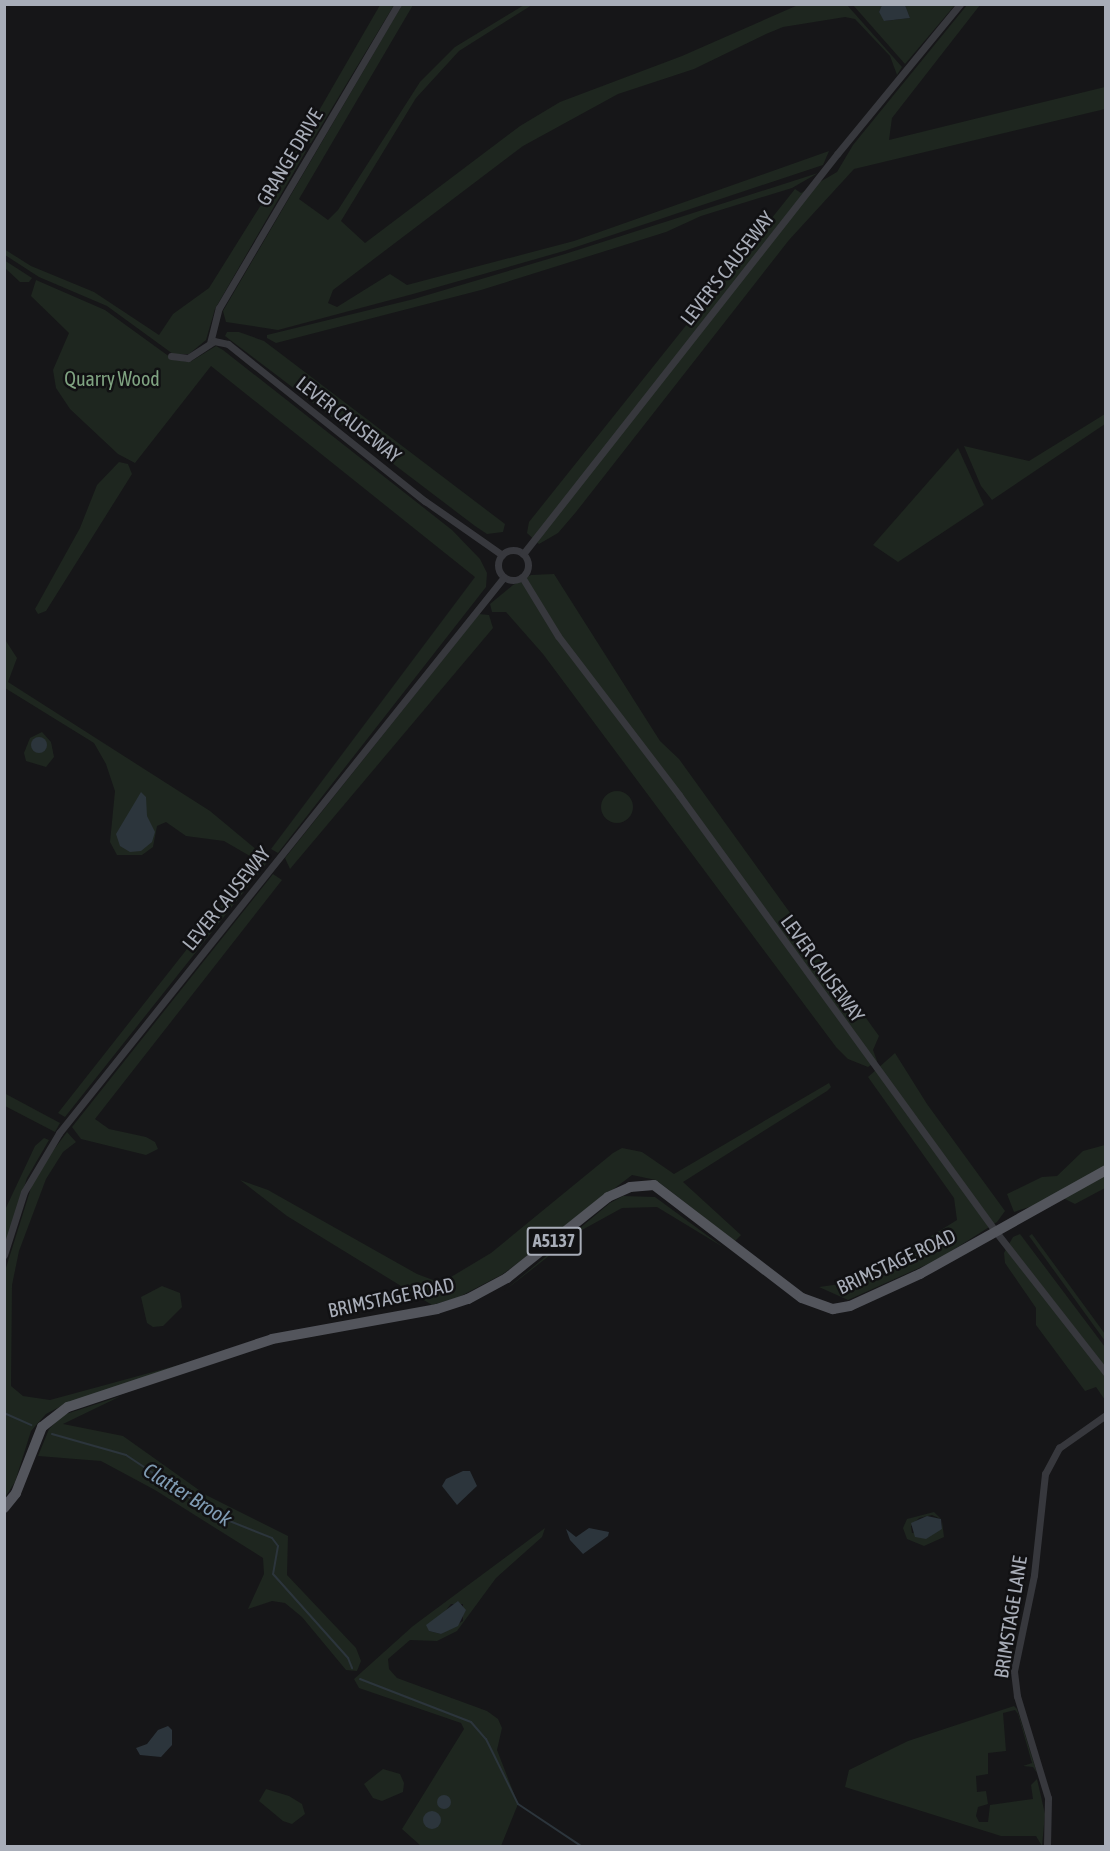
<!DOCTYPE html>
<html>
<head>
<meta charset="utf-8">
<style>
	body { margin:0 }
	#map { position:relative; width:1110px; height:1851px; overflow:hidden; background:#161618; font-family:"Asap Condensed",sans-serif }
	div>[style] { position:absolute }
	.green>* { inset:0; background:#1e261f }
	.round { border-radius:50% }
	.water>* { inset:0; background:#2c353c }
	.stream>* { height:2px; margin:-1px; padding:0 1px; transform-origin:1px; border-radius:1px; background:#2c353c }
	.minor>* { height:7px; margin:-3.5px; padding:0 3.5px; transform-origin:3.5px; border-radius:3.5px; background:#37383d }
	.minor>.ring { margin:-3.5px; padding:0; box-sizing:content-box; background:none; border:7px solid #37383d; border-radius:50% }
	.primary>* { height:10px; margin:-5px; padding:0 5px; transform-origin:5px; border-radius:5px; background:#53555c }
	span { translate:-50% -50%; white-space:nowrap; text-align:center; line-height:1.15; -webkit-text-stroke:5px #111113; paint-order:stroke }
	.shield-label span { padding:2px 4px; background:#111113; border:2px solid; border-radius:4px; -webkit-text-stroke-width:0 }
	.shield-label { font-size:18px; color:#a8adb8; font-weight:700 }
	.street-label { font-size:20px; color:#a8adb8 }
	.park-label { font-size:20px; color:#7fa381 }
	.water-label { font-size:21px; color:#7f9bb3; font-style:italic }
	.frame { position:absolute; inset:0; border:6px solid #a8adb8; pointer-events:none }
</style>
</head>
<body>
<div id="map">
	<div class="green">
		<i style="clip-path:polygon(380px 5px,394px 5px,311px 143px,307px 144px,302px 140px)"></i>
		<i style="clip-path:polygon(402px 5px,413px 5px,299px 199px,328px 220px,338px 210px,420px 82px,455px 47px,524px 5px,532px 5px,459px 51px,416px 98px,341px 221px,365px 243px,520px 126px,560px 102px,682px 56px,798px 5px,847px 5px,902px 67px,897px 75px,890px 56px,855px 19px,845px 17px,783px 27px,766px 34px,694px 69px,618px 94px,523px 146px,333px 290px,328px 303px,337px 307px,390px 274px,407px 285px,574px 241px,829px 151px,823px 165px,564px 251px,413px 294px,278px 330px,226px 322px,223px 311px)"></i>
		<i style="clip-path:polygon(853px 5px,882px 5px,879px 12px,885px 21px,910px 18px,905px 5px,955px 5px,905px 64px)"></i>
		<i style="clip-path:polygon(967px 5px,980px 5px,892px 118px,889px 140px,1105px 87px,1105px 109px,854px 169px,789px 240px,576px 512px,558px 533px,539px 544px,527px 533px,529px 522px,795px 189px,801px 193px,837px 172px,853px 145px)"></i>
		<i style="clip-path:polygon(299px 144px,306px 151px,215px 309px,206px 340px,189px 354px,173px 354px,107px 306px,39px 277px,5px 255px,4px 249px,31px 266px,94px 292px,159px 335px,173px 314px,209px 288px)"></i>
		<i style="clip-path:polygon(818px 173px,792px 188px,701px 216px,666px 232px,481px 290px,276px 343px,267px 338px,267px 335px,414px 299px,565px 254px)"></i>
		<i style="clip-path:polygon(4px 260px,32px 278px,29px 282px,20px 282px,5px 268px)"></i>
		<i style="clip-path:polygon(36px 280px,105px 310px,174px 360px,190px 362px,216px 346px,223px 350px,452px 530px,480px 559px,487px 573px,486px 587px,278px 853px,271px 849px,475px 577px,211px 366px,135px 463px,118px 454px,70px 409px,56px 388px,53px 370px,69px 333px,31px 296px)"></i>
		<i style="clip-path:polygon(227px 332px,239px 332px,264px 341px,505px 524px,503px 532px,487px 534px,475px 526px,225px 336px)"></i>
		<i style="clip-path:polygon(1105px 414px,1105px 424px,992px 500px,981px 486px,964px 446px,1029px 461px)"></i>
		<i style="clip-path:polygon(958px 448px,984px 505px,898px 562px,873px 545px)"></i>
		<i style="clip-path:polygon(119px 462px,128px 464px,132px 474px,46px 611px,38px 614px,35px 609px,80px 528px,97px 485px)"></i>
		<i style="clip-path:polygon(554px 574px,660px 741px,679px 759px,879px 1036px,873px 1050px,877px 1061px,868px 1067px,848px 1059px,836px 1047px,543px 654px,506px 612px,492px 612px,490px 604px,513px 585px,531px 575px)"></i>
		<i style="clip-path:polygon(479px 614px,489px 615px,493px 628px,290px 869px,285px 858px)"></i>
		<i style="clip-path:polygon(4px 638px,17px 658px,8px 682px,210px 811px,269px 860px,65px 1117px,58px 1113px,257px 860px,224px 841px,186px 836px,166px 822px,157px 826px,153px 847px,142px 855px,117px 855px,110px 842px,115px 791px,106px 764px,94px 743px,5px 688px)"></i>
		<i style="clip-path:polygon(42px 732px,51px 742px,54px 757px,46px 767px,26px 761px,24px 753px,30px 738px)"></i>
		<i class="round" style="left:601px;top:791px;width:32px;height:32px"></i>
		<i style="clip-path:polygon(273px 874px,282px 880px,95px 1119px,109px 1129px,146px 1137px,155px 1142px,158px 1149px,146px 1155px,81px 1139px,72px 1127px)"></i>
		<i style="clip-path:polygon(895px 1053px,927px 1104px,1005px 1211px,997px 1222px,939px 1259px,848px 1300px,819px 1287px,848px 1283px,878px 1269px,957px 1220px,954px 1198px,868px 1077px)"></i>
		<i style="clip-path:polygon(829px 1083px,831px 1087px,827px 1091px,683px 1182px,741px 1235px,735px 1241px,656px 1180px,632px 1175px,503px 1274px,457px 1298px,432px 1305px,287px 1216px,240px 1180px,268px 1190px,417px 1274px,433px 1280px,446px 1280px,491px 1253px,613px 1153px,622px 1148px,642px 1152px,674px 1174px)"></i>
		<i style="clip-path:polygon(4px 1093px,60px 1123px,55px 1132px,5px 1106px)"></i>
		<i style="clip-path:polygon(67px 1132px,76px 1142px,63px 1152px,46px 1179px,19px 1251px,12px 1285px,11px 1386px,23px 1396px,50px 1400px,186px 1363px,65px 1404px,46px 1414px,31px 1431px,15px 1482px,4px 1499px,5px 1271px,35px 1175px)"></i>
		<i style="clip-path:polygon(44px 1138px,49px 1140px,27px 1178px,5px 1246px,4px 1212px,35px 1146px)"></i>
		<i style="clip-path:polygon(1105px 1145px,1105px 1188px,1075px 1204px,1061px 1197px,1014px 1212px,1007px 1194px,1042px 1177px,1057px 1176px,1083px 1151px)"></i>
		<i style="clip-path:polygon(623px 1196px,655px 1197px,723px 1247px,657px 1207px,622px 1208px,582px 1230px,503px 1292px,610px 1203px)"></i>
		<i style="clip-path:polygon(1020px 1234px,1105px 1347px,1105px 1400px,1096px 1387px,1085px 1391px,1036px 1325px,1036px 1308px,1005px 1263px,1004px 1253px,1013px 1237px)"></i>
		<i style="clip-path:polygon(1032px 1234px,1105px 1334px,1105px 1341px,1029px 1236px)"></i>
		<i style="clip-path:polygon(162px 1286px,180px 1293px,182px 1307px,163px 1326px,153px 1327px,147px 1323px,141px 1297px)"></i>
		<i style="clip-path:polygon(121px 1396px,63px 1424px,123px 1436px,206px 1495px,288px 1536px,287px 1575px,356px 1648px,361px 1661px,357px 1671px,346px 1670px,302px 1617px,285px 1603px,272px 1601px,248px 1609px,264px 1574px,263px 1558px,155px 1490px,101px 1461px,38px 1456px,49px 1429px,63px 1415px)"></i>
		<i style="clip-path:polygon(934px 1512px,941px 1519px,932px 1515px,919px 1518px,911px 1526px,912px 1533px,942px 1529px,942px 1521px,944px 1537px,924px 1546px,907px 1539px,903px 1528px,907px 1519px)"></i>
		<i style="clip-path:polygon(evenodd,545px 1528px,542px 1537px,496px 1578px,457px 1631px,437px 1641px,410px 1640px,388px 1659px,389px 1669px,397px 1678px,487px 1711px,498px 1719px,502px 1728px,497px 1750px,518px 1804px,501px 1846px,421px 1846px,402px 1829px,464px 1729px,461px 1723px,359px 1688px,354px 1679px,413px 1626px,545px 1528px,451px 1604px,463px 1604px,463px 1621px,441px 1634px,429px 1631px,451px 1604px)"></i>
		<i style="clip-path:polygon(1014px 1706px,1017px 1709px,1037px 1773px,1033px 1767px,1023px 1766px,1032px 1763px,1018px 1714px,1015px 1710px,1003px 1713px,1006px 1751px,988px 1753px,988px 1774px,976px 1776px,977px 1792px,986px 1791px,988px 1804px,978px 1807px,976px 1816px,979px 1822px,988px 1822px,990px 1805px,1033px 1799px,1031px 1785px,1037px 1779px,1045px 1814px,1042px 1846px,1036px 1836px,1001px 1836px,845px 1787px,849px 1770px,908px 1741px)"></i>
		<i style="clip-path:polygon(383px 1769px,400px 1774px,404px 1783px,403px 1792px,382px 1801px,373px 1798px,364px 1784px)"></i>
		<i style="clip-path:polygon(266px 1789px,289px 1796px,302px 1804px,305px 1814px,292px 1824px,283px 1821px,259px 1801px)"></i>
	</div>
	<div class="water">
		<i style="clip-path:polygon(882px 5px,905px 5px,910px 18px,884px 21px,879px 12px)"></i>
		<i class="round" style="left:31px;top:737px;width:16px;height:16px"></i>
		<i style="clip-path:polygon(141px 792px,146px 797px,147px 816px,155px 832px,152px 842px,141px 851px,130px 852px,120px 846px,116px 834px)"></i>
		<i style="clip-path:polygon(463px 1471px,470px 1471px,477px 1486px,457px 1505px,442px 1486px,446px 1479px)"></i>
		<i style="clip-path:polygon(927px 1516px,941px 1519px,942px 1529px,926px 1539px,915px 1537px,911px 1523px)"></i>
		<i style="clip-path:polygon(589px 1528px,609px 1532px,608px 1536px,583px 1554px,570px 1540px,566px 1529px,576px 1537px)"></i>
		<i style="clip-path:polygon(458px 1601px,466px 1610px,458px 1626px,441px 1634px,429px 1631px,426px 1625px)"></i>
		<i style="clip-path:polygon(168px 1726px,172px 1730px,172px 1745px,161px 1757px,140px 1755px,136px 1748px,147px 1744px,158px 1730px)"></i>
		<i class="round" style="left:437px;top:1795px;width:14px;height:14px"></i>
		<i class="round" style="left:423px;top:1811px;width:18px;height:18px"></i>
	</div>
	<div class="stream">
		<i style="left:4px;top:1413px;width:30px;rotate:24deg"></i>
		<i style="left:52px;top:1434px;width:77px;rotate:15.8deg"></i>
		<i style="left:126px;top:1455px;width:110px;rotate:33.8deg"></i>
		<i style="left:217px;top:1516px;width:59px;rotate:21.8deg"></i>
		<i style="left:272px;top:1538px;width:10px;rotate:53deg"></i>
		<i style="left:278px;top:1546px;width:28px;rotate:100deg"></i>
		<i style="left:273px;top:1574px;width:113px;rotate:48.2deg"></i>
		<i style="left:348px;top:1658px;width:11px;rotate:68deg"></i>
		<i style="left:360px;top:1679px;width:119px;rotate:21.2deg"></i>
		<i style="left:471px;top:1722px;width:23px;rotate:49deg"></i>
		<i style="left:486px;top:1739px;width:72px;rotate:63.8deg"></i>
		<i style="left:518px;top:1804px;width:76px;rotate:33.7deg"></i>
	</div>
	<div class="minor">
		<i style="left:210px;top:343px;width:36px;rotate:-76deg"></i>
		<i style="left:219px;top:308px;width:353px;rotate:-59.5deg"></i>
		<i style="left:171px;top:356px;width:17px;rotate:7deg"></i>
		<i style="left:188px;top:358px;width:31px;rotate:-33deg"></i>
		<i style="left:214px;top:341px;width:14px;rotate:12deg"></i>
		<i style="left:228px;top:344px;width:252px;rotate:38.6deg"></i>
		<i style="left:425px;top:501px;width:94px;rotate:35deg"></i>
		<i class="ring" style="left:498px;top:550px;width:23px;height:23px"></i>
		<i style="left:523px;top:554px;width:509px;rotate:-51.87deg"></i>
		<i style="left:837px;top:154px;width:194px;rotate:-50.6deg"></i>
		<i style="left:522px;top:577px;width:69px;rotate:58.6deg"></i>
		<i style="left:558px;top:636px;width:200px;rotate:52.7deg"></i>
		<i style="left:679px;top:795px;width:540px;rotate:54.04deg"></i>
		<i style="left:996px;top:1232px;width:179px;rotate:52deg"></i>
		<i style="left:4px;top:1255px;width:66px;rotate:-72.4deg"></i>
		<i style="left:24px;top:1192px;width:69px;rotate:-59.3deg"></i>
		<i style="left:59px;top:1133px;width:712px;rotate:-51.33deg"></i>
		<i style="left:1047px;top:1846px;width:48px;rotate:-88.8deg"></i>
		<i style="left:1048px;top:1798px;width:107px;rotate:-106.9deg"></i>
		<i style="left:1017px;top:1696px;width:25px;rotate:-97deg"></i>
		<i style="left:1014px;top:1671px;width:98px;rotate:-78.2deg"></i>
		<i style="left:1034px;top:1575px;width:102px;rotate:-83.8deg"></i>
		<i style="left:1045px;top:1474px;width:30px;rotate:-62deg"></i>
		<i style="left:1059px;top:1448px;width:57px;rotate:-35.1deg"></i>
	</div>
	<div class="primary">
		<i style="left:4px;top:1508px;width:19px;rotate:-51deg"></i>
		<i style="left:16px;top:1493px;width:71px;rotate:-68.5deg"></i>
		<i style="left:42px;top:1427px;width:33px;rotate:-38deg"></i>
		<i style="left:68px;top:1407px;width:215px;rotate:-18.4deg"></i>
		<i style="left:272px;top:1339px;width:168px;rotate:-10.3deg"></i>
		<i style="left:437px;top:1309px;width:33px;rotate:-18deg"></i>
		<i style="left:468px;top:1299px;width:44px;rotate:-28.3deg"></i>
		<i style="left:507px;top:1278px;width:129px;rotate:-38.7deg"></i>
		<i style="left:608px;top:1197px;width:24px;rotate:-24deg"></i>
		<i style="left:630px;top:1187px;width:24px;rotate:-5deg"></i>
		<i style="left:654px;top:1185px;width:186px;rotate:37.4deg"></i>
		<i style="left:802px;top:1298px;width:33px;rotate:20deg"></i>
		<i style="left:833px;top:1309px;width:17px;rotate:-10deg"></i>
		<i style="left:850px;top:1306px;width:77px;rotate:-24.6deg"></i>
		<i style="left:920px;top:1274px;width:213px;rotate:-29.2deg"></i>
	</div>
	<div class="shield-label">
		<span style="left:554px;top:1241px">A5137</span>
	</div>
	<div class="street-label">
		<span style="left:289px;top:157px;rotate:-59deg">GRANGE DRIVE</span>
		<span style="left:727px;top:268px;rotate:-52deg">LEVER'S CAUSEWAY</span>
		<span style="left:349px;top:419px;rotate:38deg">LEVER CAUSEWAY</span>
		<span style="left:226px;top:898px;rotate:-51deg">LEVER CAUSEWAY</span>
		<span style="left:823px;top:968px;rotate:54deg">LEVER CAUSEWAY</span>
		<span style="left:896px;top:1261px;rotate:-25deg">BRIMSTAGE ROAD</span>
		<span style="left:391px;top:1297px;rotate:-12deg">BRIMSTAGE ROAD</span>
		<span style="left:1010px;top:1617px;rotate:-81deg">BRIMSTAGE LANE</span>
	</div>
	<div class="park-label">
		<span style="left:112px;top:378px">Quarry Wood</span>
	</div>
	<div class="water-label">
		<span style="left:188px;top:1494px;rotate:32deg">Clatter Brook</span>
	</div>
	<div class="frame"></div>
</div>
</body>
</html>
